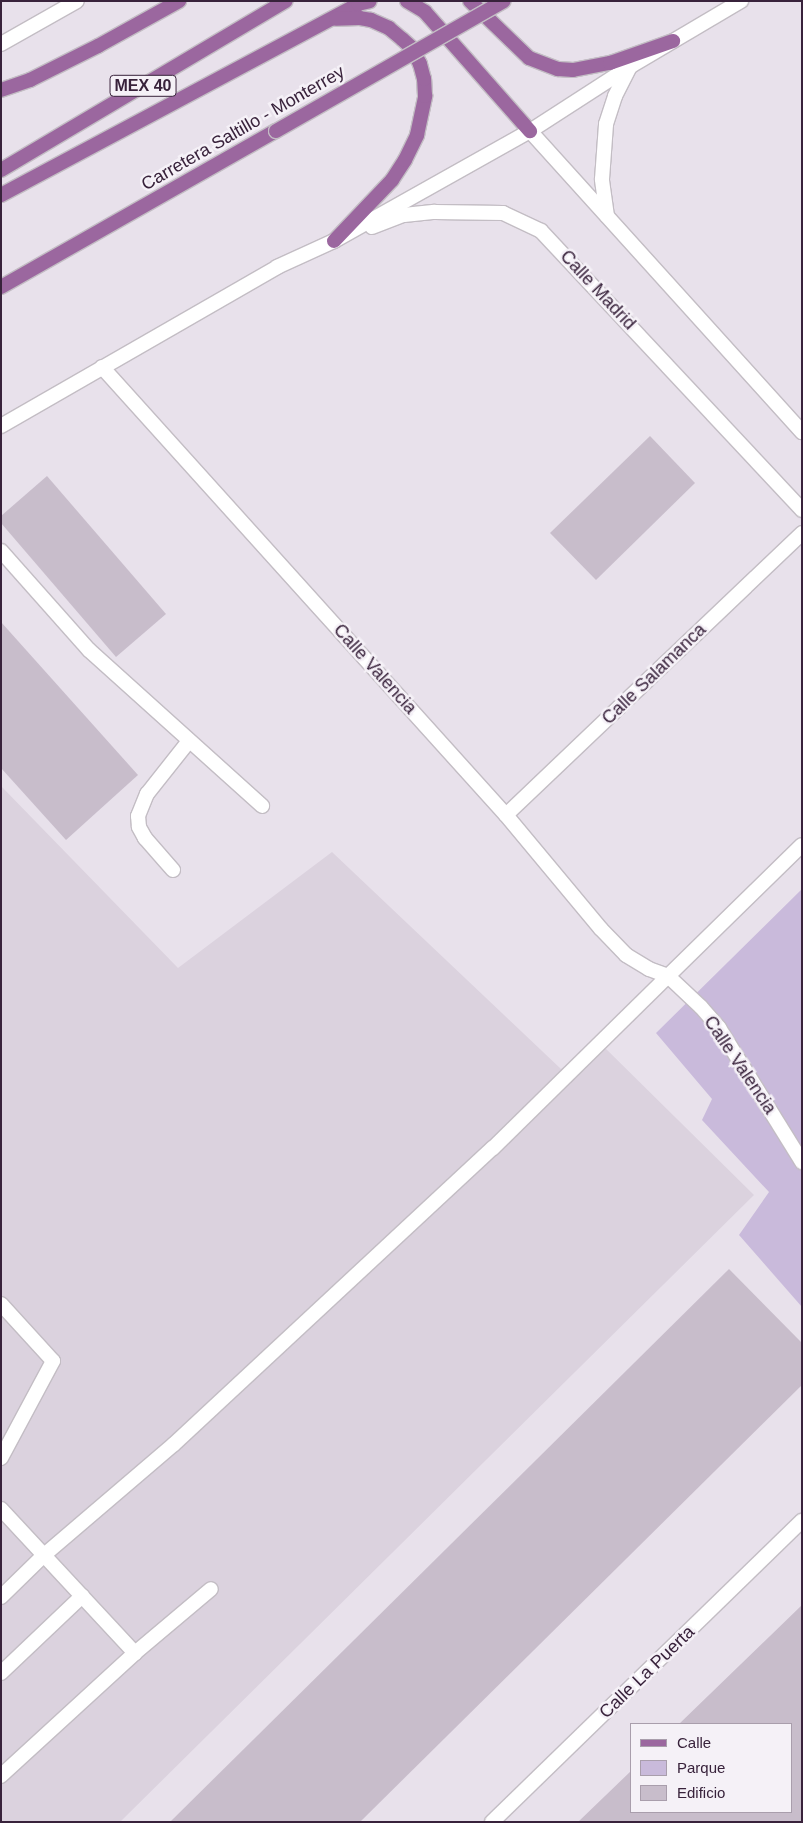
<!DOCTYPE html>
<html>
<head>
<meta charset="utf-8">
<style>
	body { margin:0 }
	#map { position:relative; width:803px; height:1823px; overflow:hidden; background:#e8e1eb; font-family:Helvetica,sans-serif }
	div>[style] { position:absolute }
	.built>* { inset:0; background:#dbd2de }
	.green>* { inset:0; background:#c9badb }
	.building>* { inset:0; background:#c8bdcb }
	.roads { filter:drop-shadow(1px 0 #c3bdc4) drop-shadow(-1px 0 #c3bdc4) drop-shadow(0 1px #c3bdc4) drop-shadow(0 -1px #c3bdc4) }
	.service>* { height:14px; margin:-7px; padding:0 7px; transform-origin:7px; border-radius:7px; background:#fff }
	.minor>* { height:14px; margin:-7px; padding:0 7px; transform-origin:7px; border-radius:7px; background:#fff }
	.tertiary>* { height:14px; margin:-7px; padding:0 7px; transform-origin:7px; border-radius:7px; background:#fff }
	.primary>* { height:14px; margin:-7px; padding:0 7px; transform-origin:7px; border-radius:7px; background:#9b679f }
	.bridges { filter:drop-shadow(1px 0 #c3bdc4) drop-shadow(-1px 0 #c3bdc4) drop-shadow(0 1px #c3bdc4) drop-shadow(0 -1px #c3bdc4) }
	.primary-bridge>* { height:14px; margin:-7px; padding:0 7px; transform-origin:7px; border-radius:7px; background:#9b679f }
	span { translate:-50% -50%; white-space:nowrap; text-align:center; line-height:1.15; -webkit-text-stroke:5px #f5f1f7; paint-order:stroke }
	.shield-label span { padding:1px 4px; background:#f5f1f7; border:1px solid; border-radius:4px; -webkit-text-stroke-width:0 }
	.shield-label { font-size:16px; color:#38223b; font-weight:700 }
	.street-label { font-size:18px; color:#38223b }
	.frame { position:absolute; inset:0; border:2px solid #38223b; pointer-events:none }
	.legend { position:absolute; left:630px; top:1723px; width:162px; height:90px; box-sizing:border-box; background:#f5f1f7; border:1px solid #a99eac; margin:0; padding:6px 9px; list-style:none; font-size:15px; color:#38223b }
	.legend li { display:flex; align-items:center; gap:10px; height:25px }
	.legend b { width:25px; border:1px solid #a99eac }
</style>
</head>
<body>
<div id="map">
	<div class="built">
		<i style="clip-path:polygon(1px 786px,178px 968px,332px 852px,561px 1069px,600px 1043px,754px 1195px,120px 1822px,1px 1822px)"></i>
	</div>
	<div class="green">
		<i style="clip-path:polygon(802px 889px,802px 1307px,739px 1235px,769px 1192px,702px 1120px,712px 1099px,656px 1033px)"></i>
	</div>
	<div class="building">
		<i style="clip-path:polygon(650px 436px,695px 483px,596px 580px,550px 533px)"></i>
		<i style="clip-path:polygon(47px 476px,166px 614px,116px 657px,1px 523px,1px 516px)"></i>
		<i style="clip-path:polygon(1px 622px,138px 775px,66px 840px,1px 768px)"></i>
		<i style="clip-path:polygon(729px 1269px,802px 1343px,802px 1385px,360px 1822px,170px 1822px)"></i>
		<i style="clip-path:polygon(802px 1605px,802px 1822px,578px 1822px,632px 1770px,632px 1812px,792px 1812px,792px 1724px,679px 1724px)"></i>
	</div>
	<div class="roads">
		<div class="service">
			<i style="left:1px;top:551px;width:132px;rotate:48.4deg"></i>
			<i style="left:89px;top:650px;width:233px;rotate:42deg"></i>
			<i style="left:173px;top:870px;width:43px;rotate:-131.2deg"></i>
			<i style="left:145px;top:838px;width:13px;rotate:-119deg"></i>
			<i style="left:139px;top:827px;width:11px;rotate:-95deg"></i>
			<i style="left:138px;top:816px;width:24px;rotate:-68deg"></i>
			<i style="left:147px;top:794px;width:68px;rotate:-51.6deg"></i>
			<i style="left:1px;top:1304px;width:77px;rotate:47.6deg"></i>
			<i style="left:53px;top:1361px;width:110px;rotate:118.2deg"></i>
			<i style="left:1px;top:1509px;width:197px;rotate:47.1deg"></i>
			<i style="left:135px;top:1653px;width:182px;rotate:137.5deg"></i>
			<i style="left:1px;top:1597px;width:59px;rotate:-44.3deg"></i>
			<i style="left:43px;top:1556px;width:172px;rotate:-40.5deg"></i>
			<i style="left:174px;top:1444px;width:435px;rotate:-42.9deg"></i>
			<i style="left:493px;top:1148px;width:245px;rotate:-44.5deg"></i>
			<i style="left:135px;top:1653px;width:99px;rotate:-40.1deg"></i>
			<i style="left:1px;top:1673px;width:112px;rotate:-43.5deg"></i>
			<i style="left:492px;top:1822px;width:432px;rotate:-44.2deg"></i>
		</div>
		<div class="minor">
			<i style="left:1px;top:44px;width:87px;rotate:-29.5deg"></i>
			<i style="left:102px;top:367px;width:603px;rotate:47.96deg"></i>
			<i style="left:506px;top:815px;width:148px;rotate:50.2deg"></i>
			<i style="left:601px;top:929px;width:36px;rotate:46deg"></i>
			<i style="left:626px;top:955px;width:27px;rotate:31deg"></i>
			<i style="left:649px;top:969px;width:20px;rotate:20deg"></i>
			<i style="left:668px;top:976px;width:187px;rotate:-44.4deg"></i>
			<i style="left:506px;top:815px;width:409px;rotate:-43.6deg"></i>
			<i style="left:668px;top:976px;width:45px;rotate:43.2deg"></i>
			<i style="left:701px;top:1007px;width:28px;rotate:49deg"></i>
			<i style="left:719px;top:1028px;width:158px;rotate:58.2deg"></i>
		</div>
		<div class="tertiary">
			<i style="left:530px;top:131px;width:406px;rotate:47.9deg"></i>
			<i style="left:607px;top:216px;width:37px;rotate:-98deg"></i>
			<i style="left:602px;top:179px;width:55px;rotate:-85.8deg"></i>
			<i style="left:606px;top:124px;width:29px;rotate:-72deg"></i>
			<i style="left:615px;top:96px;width:33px;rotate:-63deg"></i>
			<i style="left:372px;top:227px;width:34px;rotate:-21deg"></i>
			<i style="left:404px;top:215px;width:31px;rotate:-6deg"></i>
			<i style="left:435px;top:212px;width:68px;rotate:0.8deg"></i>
			<i style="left:503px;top:213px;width:42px;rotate:25.3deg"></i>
			<i style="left:541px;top:231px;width:382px;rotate:46.9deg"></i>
			<i style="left:1px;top:426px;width:319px;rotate:-29.9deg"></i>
			<i style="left:277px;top:267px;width:63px;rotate:-24.5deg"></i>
			<i style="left:334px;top:241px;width:225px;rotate:-29.3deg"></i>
			<i style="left:530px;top:131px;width:120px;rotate:-32.8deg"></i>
			<i style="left:631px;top:66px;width:128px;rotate:-30.6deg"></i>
		</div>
		<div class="primary">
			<i style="left:407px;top:1px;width:21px;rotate:31deg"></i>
			<i style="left:425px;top:12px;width:159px;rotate:48.6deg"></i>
			<i style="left:470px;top:1px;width:82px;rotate:44deg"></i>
			<i style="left:529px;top:58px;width:31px;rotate:21deg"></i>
			<i style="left:558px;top:69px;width:15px;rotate:4deg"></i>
			<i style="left:573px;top:70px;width:38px;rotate:-11deg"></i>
			<i style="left:610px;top:63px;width:67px;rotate:-19.2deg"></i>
			<i style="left:1px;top:90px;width:31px;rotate:-19deg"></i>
			<i style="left:30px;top:80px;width:76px;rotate:-26.6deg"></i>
			<i style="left:98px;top:46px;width:93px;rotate:-29.1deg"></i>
			<i style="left:1px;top:170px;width:331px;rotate:-30.7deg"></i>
			<i style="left:1px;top:195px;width:405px;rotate:-28.1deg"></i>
			<i style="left:358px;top:4px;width:12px;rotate:-14deg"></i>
			<i style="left:334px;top:241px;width:84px;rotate:-46.4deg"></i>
			<i style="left:392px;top:180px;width:24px;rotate:-57deg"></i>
			<i style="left:405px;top:160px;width:28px;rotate:-64deg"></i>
			<i style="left:417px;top:135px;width:40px;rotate:-78deg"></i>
			<i style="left:425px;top:96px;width:17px;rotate:-93deg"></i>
			<i style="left:424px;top:79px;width:16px;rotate:-105deg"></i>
			<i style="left:420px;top:64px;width:18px;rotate:-117deg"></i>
			<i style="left:412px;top:48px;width:13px;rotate:-138deg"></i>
			<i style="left:402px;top:39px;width:17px;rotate:-140deg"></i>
			<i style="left:389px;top:28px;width:20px;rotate:-156deg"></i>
			<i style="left:371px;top:20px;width:11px;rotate:-170deg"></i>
			<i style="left:360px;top:18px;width:24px;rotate:178deg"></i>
			<i style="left:1px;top:287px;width:316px;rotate:-29.6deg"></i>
		</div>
	</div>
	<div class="bridges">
		<div class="primary-bridge">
			<i style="left:276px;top:131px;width:262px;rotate:-29.7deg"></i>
		</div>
	</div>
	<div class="shield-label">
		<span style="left:143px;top:86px">MEX 40</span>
	</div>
	<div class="street-label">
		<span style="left:243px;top:128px;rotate:-30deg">Carretera Saltillo - Monterrey</span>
		<span style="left:598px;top:290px;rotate:47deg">Calle Madrid</span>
		<span style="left:375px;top:669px;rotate:48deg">Calle Valencia</span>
		<span style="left:654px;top:674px;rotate:-44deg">Calle Salamanca</span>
		<span style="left:740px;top:1065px;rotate:56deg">Calle Valencia</span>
		<span style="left:647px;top:1672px;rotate:-44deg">Calle La Puerta</span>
	</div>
	<div class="frame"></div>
	<ul class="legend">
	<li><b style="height:6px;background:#9b679f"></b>Calle</li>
	<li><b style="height:14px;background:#c9badb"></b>Parque</li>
	<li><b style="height:14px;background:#c8bdcb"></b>Edificio</li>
	</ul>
</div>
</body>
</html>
